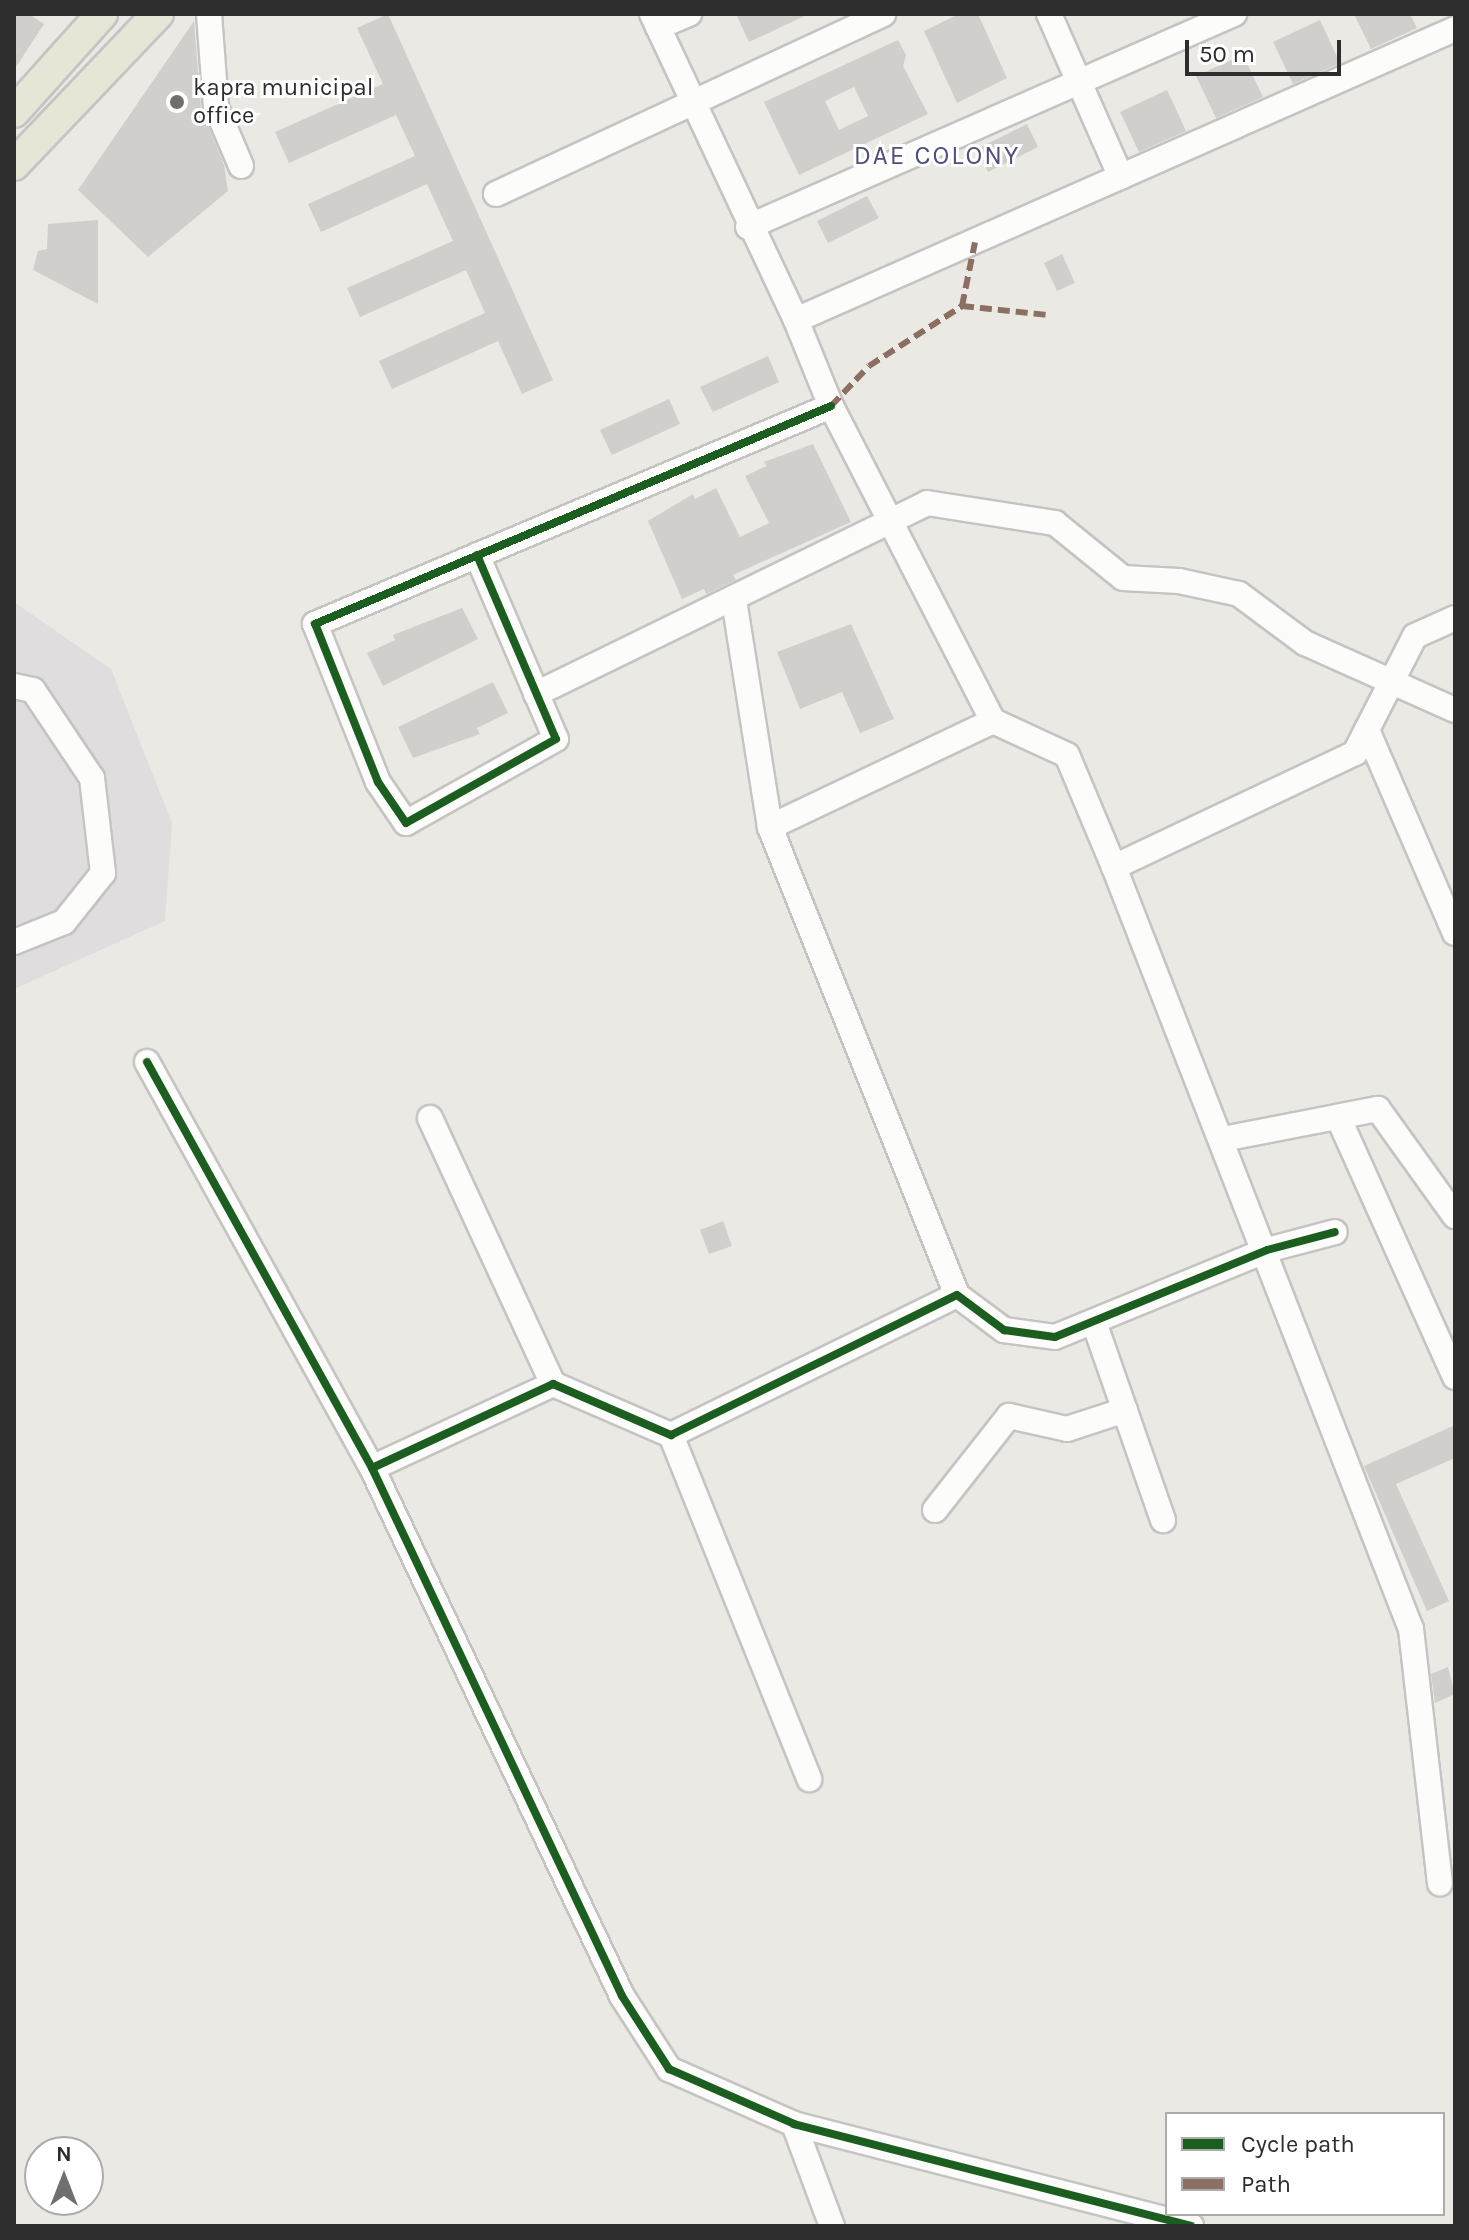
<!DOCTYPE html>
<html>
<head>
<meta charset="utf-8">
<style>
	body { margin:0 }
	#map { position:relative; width:1469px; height:2240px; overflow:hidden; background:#ebe9e4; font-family:Karla,sans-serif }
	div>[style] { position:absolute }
	.industrial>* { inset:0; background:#e0dddf }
	.building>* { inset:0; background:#d0cfcb }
	.roads { filter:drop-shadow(2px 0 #c5c4c3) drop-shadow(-2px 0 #c5c4c3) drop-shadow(0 2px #c5c4c3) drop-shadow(0 -2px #c5c4c3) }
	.minor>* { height:24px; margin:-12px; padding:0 12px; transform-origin:12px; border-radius:12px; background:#fcfcfb }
	.major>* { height:30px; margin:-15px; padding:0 15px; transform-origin:15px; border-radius:15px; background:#e7e6d6 }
	.quiet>* { height:6px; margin-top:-3px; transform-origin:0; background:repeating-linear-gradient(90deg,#8d6e63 0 12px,transparent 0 18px) }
	.cycleway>* { height:8px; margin:-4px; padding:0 4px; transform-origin:4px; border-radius:4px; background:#1b5e20 }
	.dots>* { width:22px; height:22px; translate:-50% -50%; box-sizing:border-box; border:4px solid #fff; border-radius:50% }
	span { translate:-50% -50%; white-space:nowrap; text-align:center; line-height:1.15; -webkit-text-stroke:6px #fff; paint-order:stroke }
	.poi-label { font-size:24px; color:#2d2d2d }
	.left { translate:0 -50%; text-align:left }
	.neighbourhood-label { font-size:26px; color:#4f4f7c; letter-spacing:2px }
	.frame { position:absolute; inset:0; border:16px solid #2d2d2d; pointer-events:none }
	.legend { position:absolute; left:1165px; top:2112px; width:280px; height:104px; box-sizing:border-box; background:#fff; border:2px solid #ababab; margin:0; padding:10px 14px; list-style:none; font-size:24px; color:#2d2d2d }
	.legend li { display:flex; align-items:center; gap:16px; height:40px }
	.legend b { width:40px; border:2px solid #ababab }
	.north { position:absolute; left:24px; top:2136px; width:80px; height:80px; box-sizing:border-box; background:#fff; border:2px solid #ababab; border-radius:50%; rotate:0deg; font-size:22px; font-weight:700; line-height:32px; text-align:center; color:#2d2d2d }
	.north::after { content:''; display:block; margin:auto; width:28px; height:36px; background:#706f6d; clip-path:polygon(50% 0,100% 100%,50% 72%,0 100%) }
	.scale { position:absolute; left:1185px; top:40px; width:156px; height:36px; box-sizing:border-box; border:4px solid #2d2d2d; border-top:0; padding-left:10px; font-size:24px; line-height:28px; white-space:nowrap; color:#2d2d2d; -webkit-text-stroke:6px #fff; paint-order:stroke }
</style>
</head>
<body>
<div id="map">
	<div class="industrial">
		<i style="clip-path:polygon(14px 602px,111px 669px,172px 823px,165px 921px,14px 989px)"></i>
	</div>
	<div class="building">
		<i style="clip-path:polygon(14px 14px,29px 14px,44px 24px,14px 70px)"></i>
		<i style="clip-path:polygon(388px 14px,553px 380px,522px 394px,498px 341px,392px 389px,379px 361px,485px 313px,466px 270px,360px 317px,347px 288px,453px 241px,427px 184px,321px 232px,308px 204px,415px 156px,396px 115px,289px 163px,275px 132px,383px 84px,357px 28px)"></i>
		<i style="clip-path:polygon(736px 14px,809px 14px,749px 42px)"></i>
		<i style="clip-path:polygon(959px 14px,978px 14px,1007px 78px,957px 103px,924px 31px)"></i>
		<i style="clip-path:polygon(1354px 14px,1410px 14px,1417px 28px,1371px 49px)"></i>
		<i style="clip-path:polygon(1320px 20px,1340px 63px,1293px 84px,1273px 42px)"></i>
		<i style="clip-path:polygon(194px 21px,201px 109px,224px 165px,228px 191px,148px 257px,78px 190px)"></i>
		<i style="clip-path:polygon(evenodd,898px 40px,906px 55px,903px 66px,928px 114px,799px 175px,764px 102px,898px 40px,854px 87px,868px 116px,839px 130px,825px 101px,854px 87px)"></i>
		<i style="clip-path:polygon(1243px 55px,1263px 97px,1216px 118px,1196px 76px)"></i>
		<i style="clip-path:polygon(1167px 90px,1186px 131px,1139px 152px,1120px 112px)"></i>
		<i style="clip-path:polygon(1027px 124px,1038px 147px,988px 172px,977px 149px)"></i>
		<i style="clip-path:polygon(867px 196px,879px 218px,828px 243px,817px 221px)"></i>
		<i style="clip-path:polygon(98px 220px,98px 304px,33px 270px,38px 251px,47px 249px,48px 224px)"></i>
		<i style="clip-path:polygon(1062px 254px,1075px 283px,1057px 291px,1044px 263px)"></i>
		<i style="clip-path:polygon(768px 356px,779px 382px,713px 412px,700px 387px)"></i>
		<i style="clip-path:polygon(669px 399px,680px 424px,612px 455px,600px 430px)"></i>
		<i style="clip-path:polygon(813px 444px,851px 522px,733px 575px,736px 580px,706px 594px,704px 589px,682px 599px,648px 521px,693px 494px,695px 499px,716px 488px,740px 537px,769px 523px,745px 476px,767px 466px,764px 462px)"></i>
		<i style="clip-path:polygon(462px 608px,478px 639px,383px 686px,367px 653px,395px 640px,393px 635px)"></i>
		<i style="clip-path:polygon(851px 624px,894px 719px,860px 733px,842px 692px,800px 709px,777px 652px)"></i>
		<i style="clip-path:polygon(493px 682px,508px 713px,477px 728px,480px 734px,413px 758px,398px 727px)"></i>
		<i style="clip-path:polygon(723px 1221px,732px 1246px,709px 1254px,700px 1230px)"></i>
		<i style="clip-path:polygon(1455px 1425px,1455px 1458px,1396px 1484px,1449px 1601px,1427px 1611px,1364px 1466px)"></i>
		<i style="clip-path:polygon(1448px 1667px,1455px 1694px,1435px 1703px,1431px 1674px)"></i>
	</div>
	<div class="roads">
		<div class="minor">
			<i style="left:209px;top:14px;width:93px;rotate:85.7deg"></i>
			<i style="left:216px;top:107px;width:64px;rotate:67deg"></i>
			<i style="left:652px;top:14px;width:338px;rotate:64.8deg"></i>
			<i style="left:796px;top:320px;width:93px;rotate:67.9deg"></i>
			<i style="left:831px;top:406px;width:354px;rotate:62.8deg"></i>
			<i style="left:993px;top:721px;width:81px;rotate:24.7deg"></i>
			<i style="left:1067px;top:755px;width:121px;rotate:67.2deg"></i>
			<i style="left:1114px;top:867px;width:818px;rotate:68.71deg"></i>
			<i style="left:1411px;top:1629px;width:256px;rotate:83.5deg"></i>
			<i style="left:1049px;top:14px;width:178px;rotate:66.2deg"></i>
			<i style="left:658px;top:27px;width:34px;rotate:-23deg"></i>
			<i style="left:496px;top:194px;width:427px;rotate:-24.9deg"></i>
			<i style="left:748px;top:227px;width:531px;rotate:-23.67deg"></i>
			<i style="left:796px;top:320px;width:720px;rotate:-23.83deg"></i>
			<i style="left:477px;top:555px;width:200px;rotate:66.8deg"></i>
			<i style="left:556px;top:739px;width:172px;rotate:150.8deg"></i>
			<i style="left:406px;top:823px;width:50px;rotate:-124.3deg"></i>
			<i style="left:378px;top:782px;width:170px;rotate:-111.7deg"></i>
			<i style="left:315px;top:624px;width:560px;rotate:-22.9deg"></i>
			<i style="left:734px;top:600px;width:230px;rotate:81deg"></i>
			<i style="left:770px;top:827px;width:504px;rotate:68.22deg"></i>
			<i style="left:14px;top:686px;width:19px;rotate:12deg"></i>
			<i style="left:33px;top:690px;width:106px;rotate:56.2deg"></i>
			<i style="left:92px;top:778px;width:96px;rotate:83.4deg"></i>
			<i style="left:103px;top:873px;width:63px;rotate:128.5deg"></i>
			<i style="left:64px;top:922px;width:54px;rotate:158.2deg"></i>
			<i style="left:536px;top:694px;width:435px;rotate:-26deg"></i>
			<i style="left:927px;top:503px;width:130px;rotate:8.9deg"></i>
			<i style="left:1055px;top:523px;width:87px;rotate:39deg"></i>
			<i style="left:1123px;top:578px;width:56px;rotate:3.1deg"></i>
			<i style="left:1179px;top:581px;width:61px;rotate:12.2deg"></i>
			<i style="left:1239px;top:594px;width:82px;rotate:36.6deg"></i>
			<i style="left:1305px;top:643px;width:164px;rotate:24.1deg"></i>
			<i style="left:1367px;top:730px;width:221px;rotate:66.6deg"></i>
			<i style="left:770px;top:827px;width:247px;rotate:-25.4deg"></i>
			<i style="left:1114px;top:867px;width:267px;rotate:-25.3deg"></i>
			<i style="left:1355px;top:753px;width:131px;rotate:-62.9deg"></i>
			<i style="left:1415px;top:636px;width:44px;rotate:-24.2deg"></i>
			<i style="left:147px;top:1062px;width:464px;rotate:61deg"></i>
			<i style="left:372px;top:1468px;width:584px;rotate:64.66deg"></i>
			<i style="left:622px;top:1996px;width:87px;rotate:57.2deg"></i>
			<i style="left:669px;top:2069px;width:137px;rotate:23.7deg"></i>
			<i style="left:794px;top:2124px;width:410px;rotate:14.4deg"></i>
			<i style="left:430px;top:1118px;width:293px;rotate:65.2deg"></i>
			<i style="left:1339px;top:1119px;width:283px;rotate:65.8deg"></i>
			<i style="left:1223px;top:1139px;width:158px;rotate:-11deg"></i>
			<i style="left:1378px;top:1109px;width:132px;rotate:54.3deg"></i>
			<i style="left:1094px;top:1322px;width:210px;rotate:70.8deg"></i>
			<i style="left:671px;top:1435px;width:371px;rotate:68.1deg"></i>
			<i style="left:372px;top:1468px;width:200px;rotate:-24.9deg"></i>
			<i style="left:553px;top:1384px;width:129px;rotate:23.4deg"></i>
			<i style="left:671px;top:1435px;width:318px;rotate:-26.1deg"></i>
			<i style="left:957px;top:1295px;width:59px;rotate:36.7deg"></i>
			<i style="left:1004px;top:1330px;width:51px;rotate:7.8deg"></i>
			<i style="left:1055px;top:1337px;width:229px;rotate:-22.3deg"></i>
			<i style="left:1267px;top:1250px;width:70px;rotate:-14.8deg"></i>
			<i style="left:935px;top:1510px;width:120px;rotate:-51.8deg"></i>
			<i style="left:1009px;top:1416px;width:59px;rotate:12.6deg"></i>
			<i style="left:1067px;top:1429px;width:61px;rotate:-18.1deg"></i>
			<i style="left:794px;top:2124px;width:109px;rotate:69.6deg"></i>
		</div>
		<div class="major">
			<i style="left:14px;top:112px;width:132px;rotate:-48.1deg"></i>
			<i style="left:14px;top:165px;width:209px;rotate:-46.4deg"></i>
		</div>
	</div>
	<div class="quiet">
		<i style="left:962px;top:306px;width:85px;rotate:6deg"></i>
		<i style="left:831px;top:406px;width:55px;rotate:-46.5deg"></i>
		<i style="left:869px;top:366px;width:111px;rotate:-32.8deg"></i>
		<i style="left:962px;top:306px;width:65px;rotate:-78.5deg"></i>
	</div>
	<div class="cycleway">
		<i style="left:477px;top:555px;width:200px;rotate:66.8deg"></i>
		<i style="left:556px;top:739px;width:172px;rotate:150.8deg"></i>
		<i style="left:406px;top:823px;width:50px;rotate:-124.3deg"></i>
		<i style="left:378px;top:782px;width:170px;rotate:-111.7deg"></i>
		<i style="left:315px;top:624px;width:560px;rotate:-22.9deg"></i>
		<i style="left:147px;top:1062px;width:464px;rotate:61deg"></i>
		<i style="left:372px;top:1468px;width:584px;rotate:64.66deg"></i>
		<i style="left:622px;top:1996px;width:87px;rotate:57.2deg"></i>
		<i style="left:669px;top:2069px;width:137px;rotate:23.7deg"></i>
		<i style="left:794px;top:2124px;width:410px;rotate:14.4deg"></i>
		<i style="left:372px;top:1468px;width:200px;rotate:-24.9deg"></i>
		<i style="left:553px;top:1384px;width:129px;rotate:23.4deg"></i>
		<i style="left:671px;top:1435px;width:318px;rotate:-26.1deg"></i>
		<i style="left:957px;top:1295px;width:59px;rotate:36.7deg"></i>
		<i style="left:1004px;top:1330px;width:51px;rotate:7.8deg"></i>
		<i style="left:1055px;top:1337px;width:229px;rotate:-22.3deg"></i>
		<i style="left:1267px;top:1250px;width:70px;rotate:-14.8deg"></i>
	</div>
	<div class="dots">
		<i style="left:177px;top:102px;background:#706f6d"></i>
	</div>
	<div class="poi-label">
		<span class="left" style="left:193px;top:102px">kapra municipal<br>office</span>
	</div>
	<div class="neighbourhood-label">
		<span style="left:937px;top:156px">DAE COLONY</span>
	</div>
	<div class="frame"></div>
	<ul class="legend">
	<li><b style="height:10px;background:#1b5e20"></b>Cycle path</li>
	<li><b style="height:10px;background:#8d6e63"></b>Path</li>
	</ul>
	<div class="north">N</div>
	<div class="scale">50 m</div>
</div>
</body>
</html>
